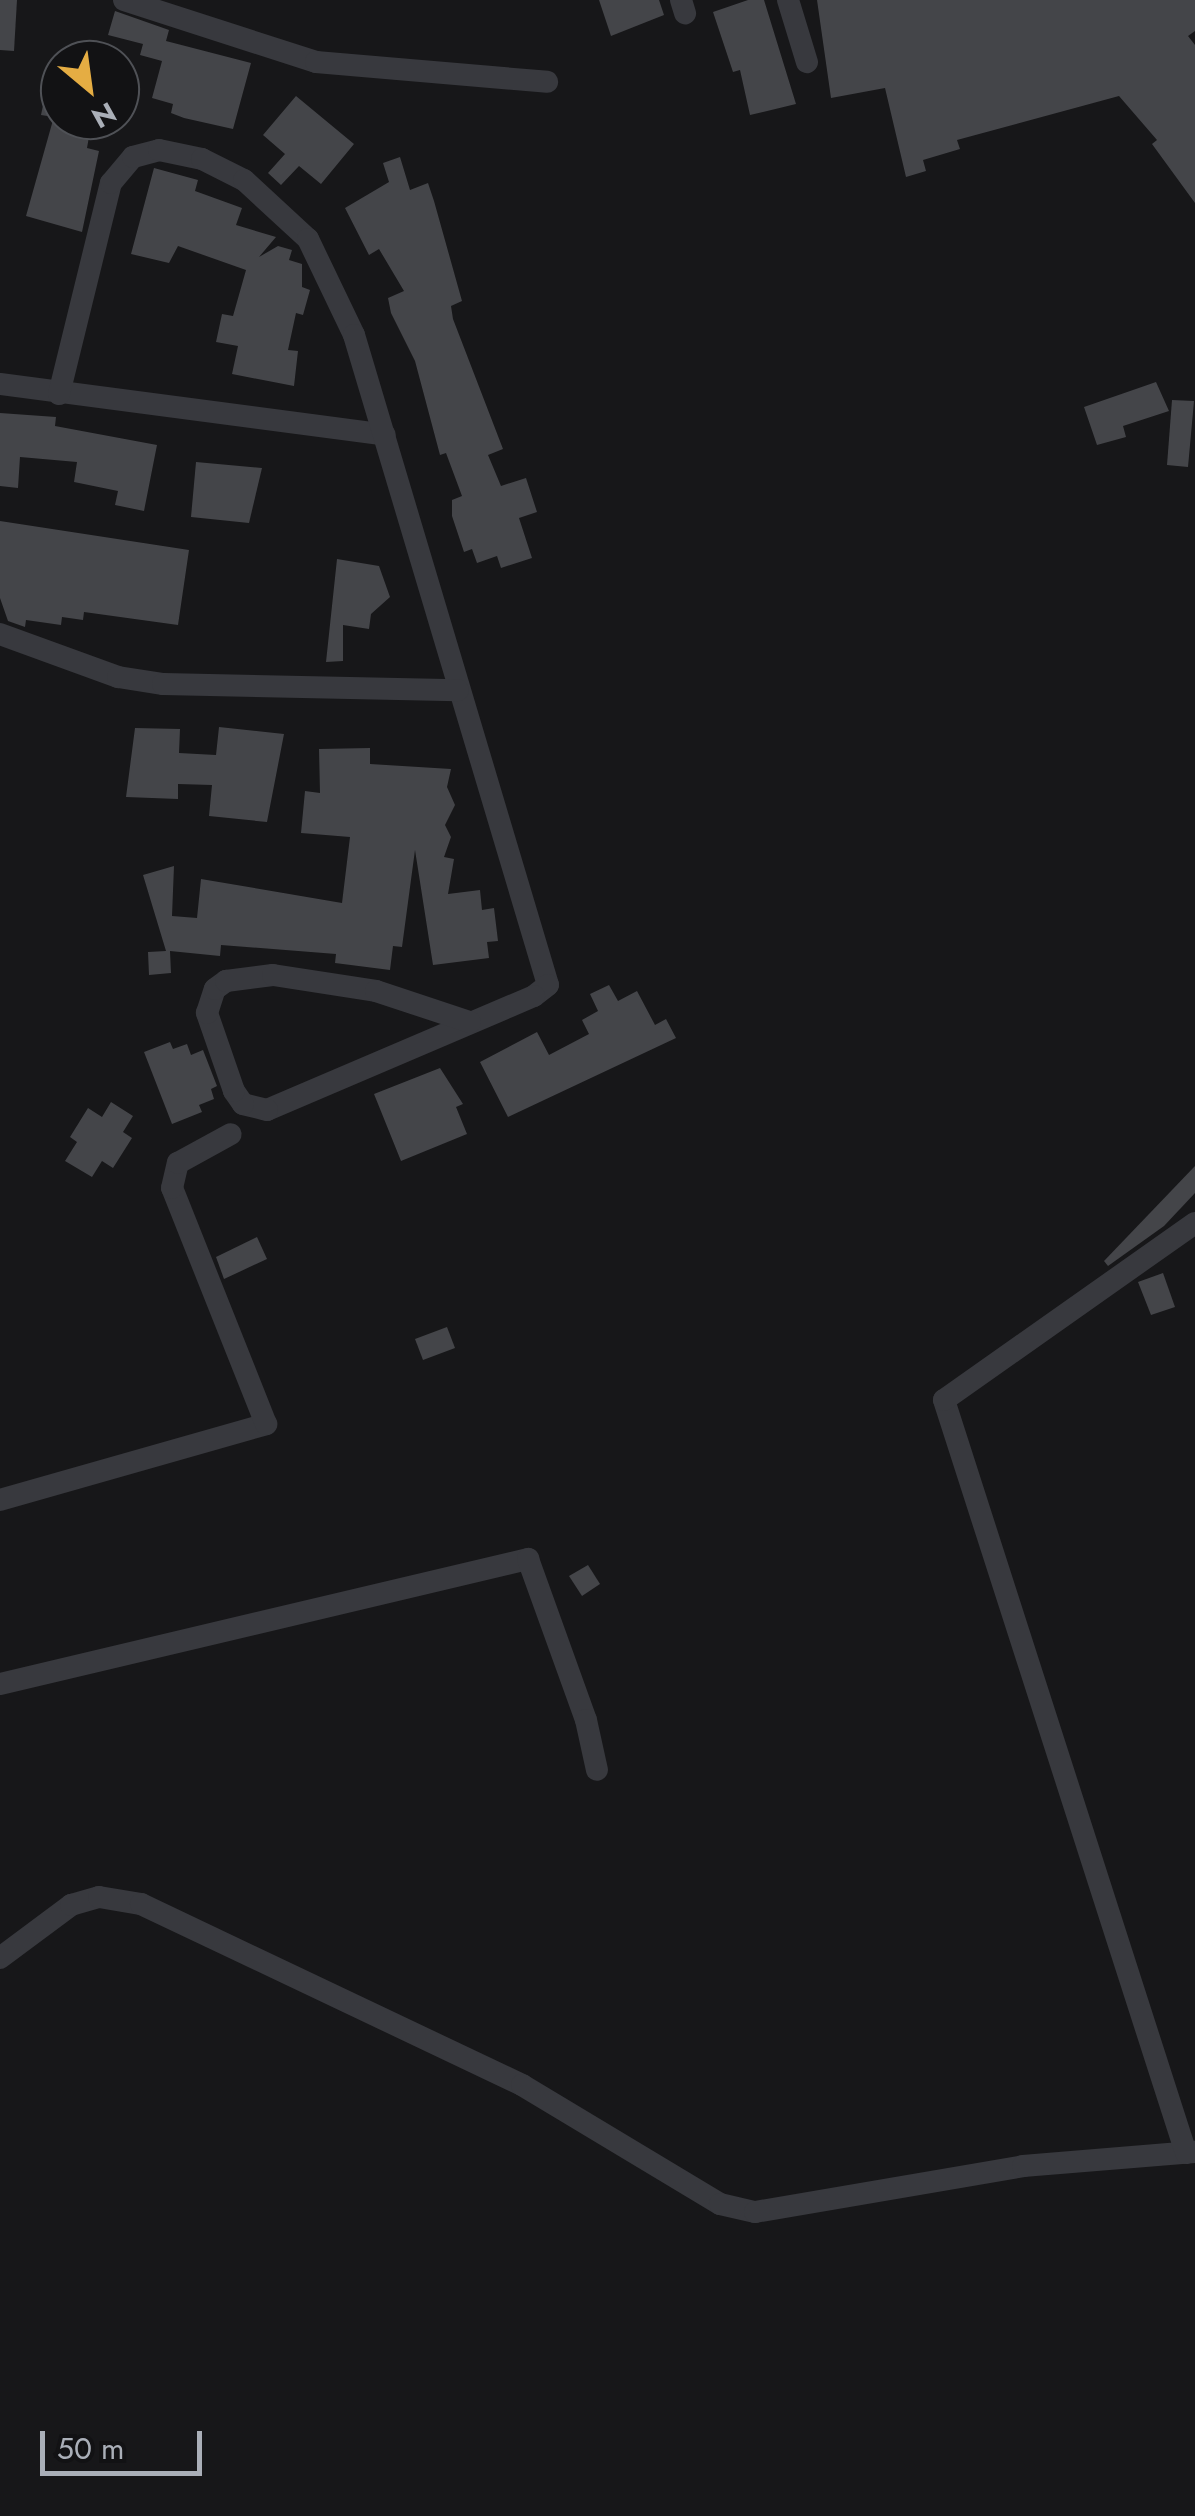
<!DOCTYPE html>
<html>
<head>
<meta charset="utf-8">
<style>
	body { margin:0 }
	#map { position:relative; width:1195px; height:2516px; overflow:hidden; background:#171719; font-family:Jost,sans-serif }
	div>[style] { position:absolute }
	.building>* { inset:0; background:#444549 }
	.street>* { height:22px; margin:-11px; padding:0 11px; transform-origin:11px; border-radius:11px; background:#38393e }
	span { translate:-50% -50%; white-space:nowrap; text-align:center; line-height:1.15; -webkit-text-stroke:10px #121214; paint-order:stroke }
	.north { position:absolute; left:40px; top:40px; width:100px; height:100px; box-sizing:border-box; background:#121214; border:2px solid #4f5156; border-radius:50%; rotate:151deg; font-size:28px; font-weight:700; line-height:40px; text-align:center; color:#aaafb8 }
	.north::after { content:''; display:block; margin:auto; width:35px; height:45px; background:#e5ad43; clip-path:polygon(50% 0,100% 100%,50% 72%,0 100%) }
	.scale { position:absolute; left:40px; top:2431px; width:162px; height:45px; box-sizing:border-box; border:5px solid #aaafb8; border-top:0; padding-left:12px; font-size:30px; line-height:35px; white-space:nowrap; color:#aaafb8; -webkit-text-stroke:8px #121214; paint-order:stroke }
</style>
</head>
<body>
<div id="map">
	<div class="building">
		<i style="clip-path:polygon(0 0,17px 0,14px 51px,0 50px)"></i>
		<i style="clip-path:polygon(599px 0,659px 0,664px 15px,611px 36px)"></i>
		<i style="clip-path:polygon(748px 0,764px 0,796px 104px,750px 115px,740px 70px,733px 72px,713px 12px)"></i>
		<i style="clip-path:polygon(817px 0,1195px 0,1195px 31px,1188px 36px,1195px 45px,1195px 203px,1152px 144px,1157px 140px,1119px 96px,957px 140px,960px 149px,923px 160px,926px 171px,906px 177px,885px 88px,831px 98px)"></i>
		<i style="clip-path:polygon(115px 11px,169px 30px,166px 41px,251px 63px,233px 129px,184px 118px,171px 113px,173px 104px,152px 98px,162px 61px,140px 55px,143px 44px,108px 35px)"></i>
		<i style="clip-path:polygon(52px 62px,60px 63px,60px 118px,41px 115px)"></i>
		<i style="clip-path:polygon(296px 96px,354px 144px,321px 184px,299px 166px,281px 185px,268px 173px,285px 154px,263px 135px)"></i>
		<i style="clip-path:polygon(53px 120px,92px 120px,87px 148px,99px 151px,82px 232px,26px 216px)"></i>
		<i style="clip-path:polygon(400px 157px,410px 190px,428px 183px,434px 201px,462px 301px,451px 306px,453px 319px,503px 449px,488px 455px,501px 486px,526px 478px,537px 512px,519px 518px,532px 558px,501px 568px,497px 556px,477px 563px,472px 549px,464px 552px,452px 516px,452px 500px,462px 496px,446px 453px,440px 455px,415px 361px,391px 313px,388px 298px,404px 291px,379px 249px,369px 255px,345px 208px,389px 182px,383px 163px)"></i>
		<i style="clip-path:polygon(154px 168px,198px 180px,195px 191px,242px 208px,236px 225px,276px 237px,259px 257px,278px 246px,292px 250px,289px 260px,302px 264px,302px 287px,310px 290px,303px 315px,296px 313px,288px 350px,298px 351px,294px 386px,232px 374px,238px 346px,216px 342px,222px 314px,233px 316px,246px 270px,178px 246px,169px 263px,131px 254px)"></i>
		<i style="clip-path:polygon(1156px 382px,1169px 411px,1123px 426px,1126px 437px,1097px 445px,1084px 407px)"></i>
		<i style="clip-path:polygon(1172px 400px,1194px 401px,1188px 467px,1167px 465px)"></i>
		<i style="clip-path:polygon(0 413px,56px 417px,55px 426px,157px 445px,144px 511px,115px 505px,118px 491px,74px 482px,77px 462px,20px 457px,18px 488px,0 486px)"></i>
		<i style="clip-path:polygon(196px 462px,262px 468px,249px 523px,191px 517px)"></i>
		<i style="clip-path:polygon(0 521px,189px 550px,178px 625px,84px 612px,83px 620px,62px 617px,61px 625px,26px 620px,25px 627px,8px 621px,0 598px)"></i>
		<i style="clip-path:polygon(337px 559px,379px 566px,390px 597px,371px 614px,369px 629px,343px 625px,343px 661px,326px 662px)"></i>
		<i style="clip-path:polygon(219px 727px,284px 734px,267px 822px,209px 816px,212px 785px,178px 784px,178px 799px,126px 797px,135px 728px,180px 729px,179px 753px,216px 755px)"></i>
		<i style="clip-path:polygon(370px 748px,370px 764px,451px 769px,447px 787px,455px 805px,445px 825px,451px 837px,444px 857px,454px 859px,448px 894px,480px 890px,482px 910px,494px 908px,498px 941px,487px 942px,489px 958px,433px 965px,415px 850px,402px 947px,393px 946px,390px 970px,335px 963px,336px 954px,221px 945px,220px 956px,170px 951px,171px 973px,149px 975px,148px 952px,166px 951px,143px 875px,174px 866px,172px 916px,197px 918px,201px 879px,342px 903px,350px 837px,301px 833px,305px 791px,320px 793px,319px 749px)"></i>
		<i style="clip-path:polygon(609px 985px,618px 1001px,637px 991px,655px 1025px,666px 1019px,676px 1038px,508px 1117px,480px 1062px,537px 1032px,549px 1055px,589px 1034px,582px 1020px,598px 1011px,590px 994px)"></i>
		<i style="clip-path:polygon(170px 1042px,173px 1049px,187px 1044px,191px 1055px,203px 1050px,217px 1086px,211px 1089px,214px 1099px,199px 1105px,202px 1112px,172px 1124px,144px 1052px)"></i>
		<i style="clip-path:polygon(440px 1068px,463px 1104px,456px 1107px,467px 1134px,401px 1161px,374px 1094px)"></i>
		<i style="clip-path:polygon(111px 1102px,133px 1116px,123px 1132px,132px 1138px,113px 1168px,102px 1161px,92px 1177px,65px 1161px,77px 1142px,70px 1137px,88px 1108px,102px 1117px)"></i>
		<i style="clip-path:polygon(1195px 1166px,1195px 1193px,1164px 1226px,1108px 1266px,1104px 1261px)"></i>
		<i style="clip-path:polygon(257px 1237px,267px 1259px,224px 1279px,216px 1257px)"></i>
		<i style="clip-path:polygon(1163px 1273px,1175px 1307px,1151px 1315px,1138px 1282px)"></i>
		<i style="clip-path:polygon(447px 1327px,455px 1348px,423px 1360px,415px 1339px)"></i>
		<i style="clip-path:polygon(588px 1565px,600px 1584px,582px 1596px,569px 1576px)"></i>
	</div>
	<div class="street">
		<i style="left:124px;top:0;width:202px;rotate:17.9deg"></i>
		<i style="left:316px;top:62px;width:232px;rotate:4.9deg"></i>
		<i style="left:681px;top:0;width:14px;rotate:73deg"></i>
		<i style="left:788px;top:0;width:65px;rotate:73deg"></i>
		<i style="left:0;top:384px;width:388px;rotate:7.5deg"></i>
		<i style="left:59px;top:394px;width:217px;rotate:-76.2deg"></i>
		<i style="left:111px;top:183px;width:34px;rotate:-50deg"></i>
		<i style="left:133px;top:157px;width:27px;rotate:-15deg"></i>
		<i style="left:159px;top:150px;width:44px;rotate:11.8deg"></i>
		<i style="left:202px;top:159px;width:47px;rotate:26.6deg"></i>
		<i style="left:244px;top:180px;width:87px;rotate:42.7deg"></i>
		<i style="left:308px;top:239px;width:106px;rotate:64.4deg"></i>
		<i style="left:354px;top:335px;width:678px;rotate:73.38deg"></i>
		<i style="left:548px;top:985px;width:18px;rotate:142deg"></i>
		<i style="left:534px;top:996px;width:290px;rotate:156.9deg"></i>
		<i style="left:267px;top:1110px;width:25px;rotate:-166deg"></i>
		<i style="left:243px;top:1104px;width:16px;rotate:-125deg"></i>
		<i style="left:234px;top:1091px;width:83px;rotate:-109.1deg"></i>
		<i style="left:207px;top:1013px;width:25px;rotate:-72deg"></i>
		<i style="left:215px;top:989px;width:14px;rotate:-36deg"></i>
		<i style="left:226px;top:981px;width:47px;rotate:-7.3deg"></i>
		<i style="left:273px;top:975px;width:104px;rotate:8.8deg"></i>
		<i style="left:376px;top:991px;width:99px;rotate:18.3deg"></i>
		<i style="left:0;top:634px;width:126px;rotate:20deg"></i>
		<i style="left:118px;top:677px;width:46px;rotate:8.8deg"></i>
		<i style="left:163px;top:684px;width:295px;rotate:1.2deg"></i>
		<i style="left:0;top:1500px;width:277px;rotate:-15.9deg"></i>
		<i style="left:266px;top:1424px;width:254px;rotate:-111.7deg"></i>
		<i style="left:172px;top:1188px;width:26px;rotate:-77deg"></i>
		<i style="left:178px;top:1163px;width:60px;rotate:-28.7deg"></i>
		<i style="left:0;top:1684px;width:543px;rotate:-13.32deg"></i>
		<i style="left:528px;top:1559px;width:171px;rotate:70.2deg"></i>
		<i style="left:586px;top:1720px;width:51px;rotate:77.6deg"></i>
		<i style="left:0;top:1958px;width:89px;rotate:-36.7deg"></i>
		<i style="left:71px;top:1905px;width:29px;rotate:-16deg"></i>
		<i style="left:99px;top:1897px;width:43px;rotate:9.5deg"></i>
		<i style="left:141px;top:1904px;width:422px;rotate:25.4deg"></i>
		<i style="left:522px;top:2085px;width:231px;rotate:31deg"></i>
		<i style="left:720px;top:2204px;width:36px;rotate:13deg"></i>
		<i style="left:755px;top:2212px;width:272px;rotate:-9.7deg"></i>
		<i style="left:1023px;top:2166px;width:173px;rotate:-4.7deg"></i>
		<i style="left:1186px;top:2153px;width:791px;rotate:-107.82deg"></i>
		<i style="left:944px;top:1400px;width:307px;rotate:-35.2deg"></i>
	</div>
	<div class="north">N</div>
	<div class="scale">50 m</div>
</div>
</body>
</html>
